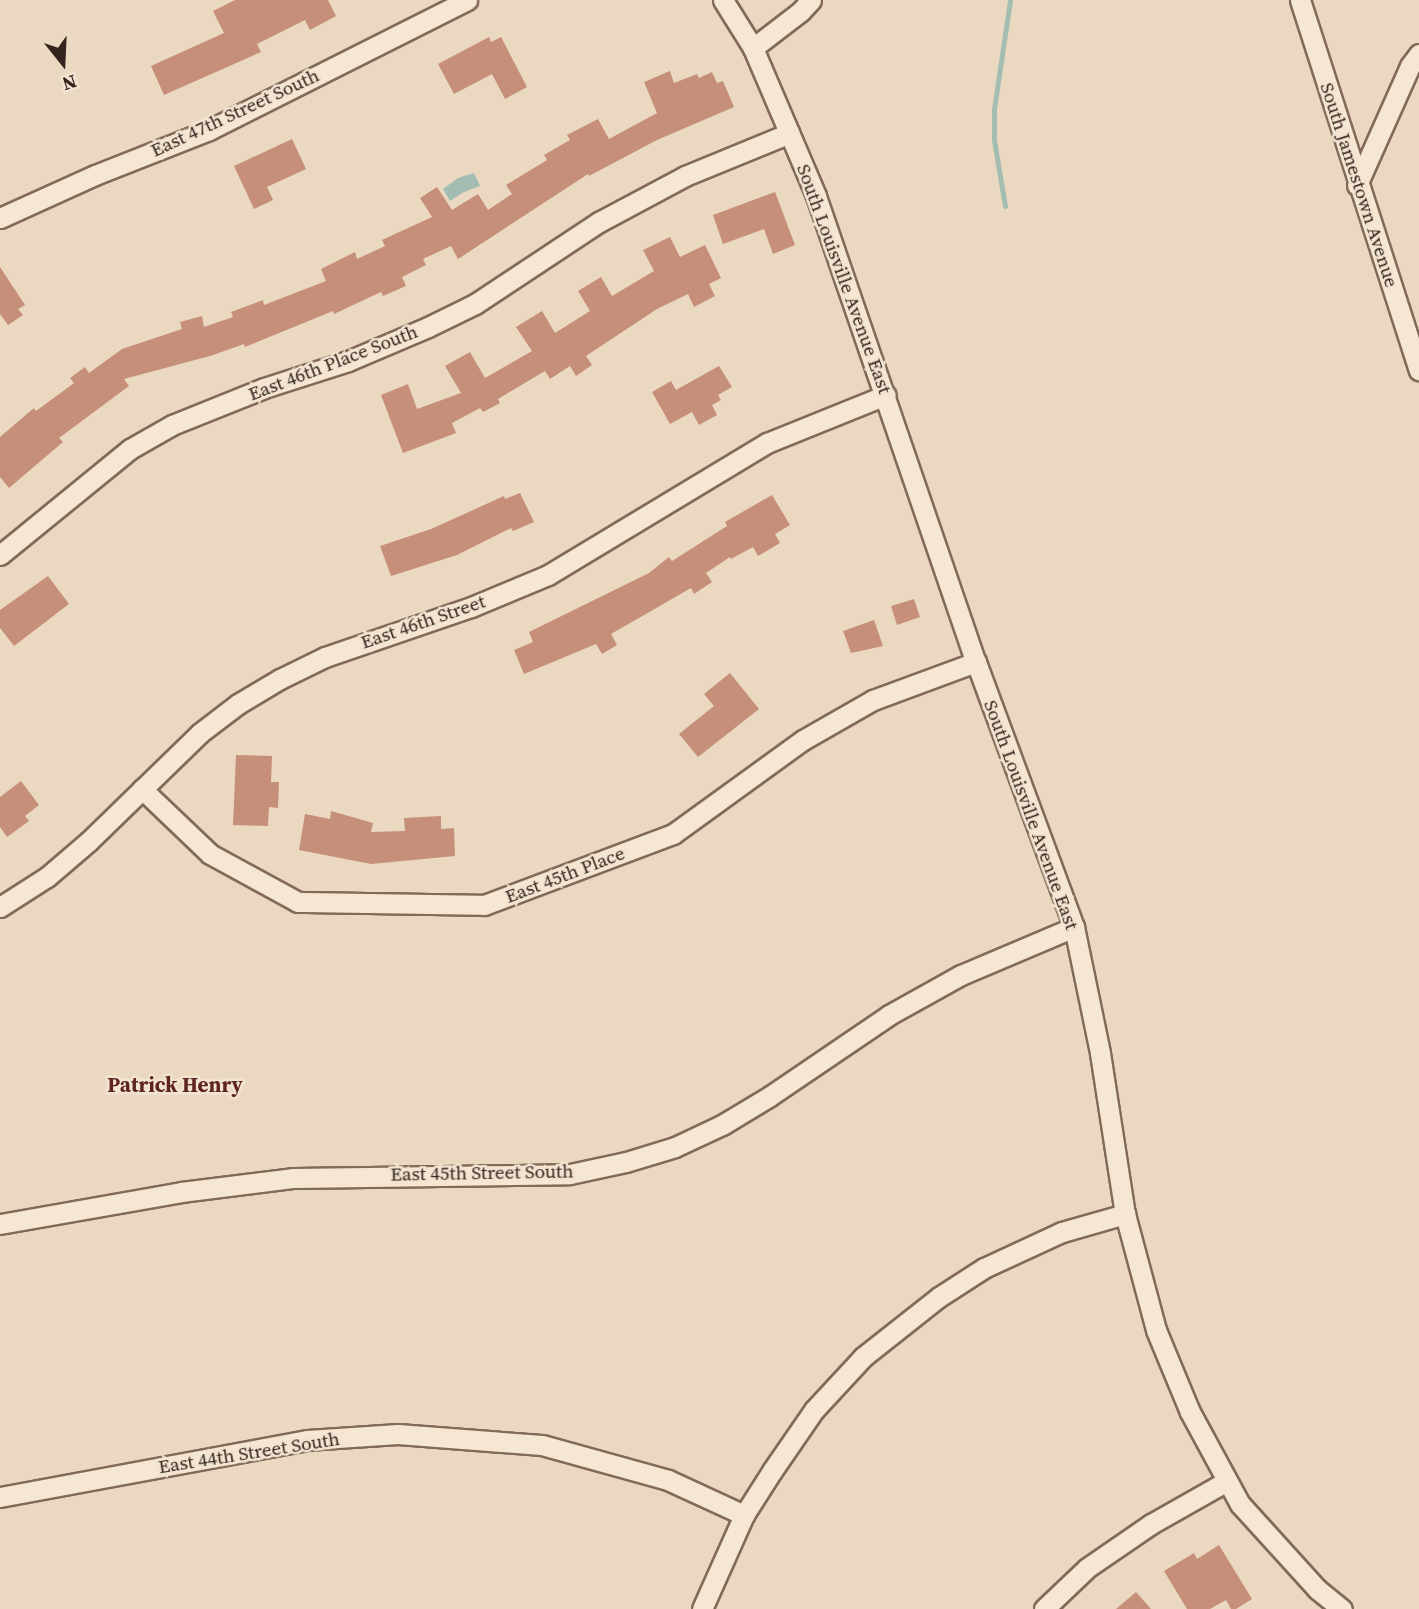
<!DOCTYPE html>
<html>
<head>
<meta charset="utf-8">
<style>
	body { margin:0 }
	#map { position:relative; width:1419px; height:1609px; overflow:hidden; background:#ead8c1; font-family:"Source Serif 4",serif }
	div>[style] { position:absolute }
	.water>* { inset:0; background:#a3bdb2 }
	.stream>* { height:5px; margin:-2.5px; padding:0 2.5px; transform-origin:2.5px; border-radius:2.5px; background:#a3bdb2 }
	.building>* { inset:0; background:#c68f79 }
	.roads { filter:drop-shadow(2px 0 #826a5a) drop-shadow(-2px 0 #826a5a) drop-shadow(0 2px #826a5a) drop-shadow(0 -2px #826a5a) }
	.minor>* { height:19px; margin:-9.5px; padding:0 9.5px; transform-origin:9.5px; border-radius:9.5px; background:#f6e7d3 }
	span { translate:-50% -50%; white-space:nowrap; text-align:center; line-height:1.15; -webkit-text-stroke:5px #f2e4d0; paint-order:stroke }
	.street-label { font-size:19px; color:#33251d }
	.neighbourhood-label { font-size:21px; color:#5d2420; font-weight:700 }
	.north { position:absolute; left:28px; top:28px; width:70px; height:70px; -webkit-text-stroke:5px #f2e4d0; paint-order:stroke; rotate:162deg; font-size:19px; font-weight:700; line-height:28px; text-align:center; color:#33251d }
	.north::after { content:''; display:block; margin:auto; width:24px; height:32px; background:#33251d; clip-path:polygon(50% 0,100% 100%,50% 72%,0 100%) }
</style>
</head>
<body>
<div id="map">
	<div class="water">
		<i style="clip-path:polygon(474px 173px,480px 186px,464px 192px,450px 201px,443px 189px,458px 178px)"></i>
	</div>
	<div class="stream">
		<i style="left:1005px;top:206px;width:67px;rotate:-99.5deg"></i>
		<i style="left:994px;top:140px;width:31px;rotate:-90deg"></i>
		<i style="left:994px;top:109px;width:110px;rotate:-81.6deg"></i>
	</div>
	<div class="building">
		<i style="clip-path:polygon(235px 0,328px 0,336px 16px,310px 30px,305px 20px,257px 44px,261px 52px,164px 95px,151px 66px,224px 33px,213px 11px)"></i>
		<i style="clip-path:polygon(489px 37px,491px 42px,501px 37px,527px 87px,505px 99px,492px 74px,454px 94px,438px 64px)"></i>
		<i style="clip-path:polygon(670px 71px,674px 83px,697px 74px,699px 78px,712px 72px,717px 83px,723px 81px,734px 107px,657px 140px,589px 176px,588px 174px,458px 259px,451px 246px,423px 259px,426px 265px,402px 277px,406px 286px,383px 296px,381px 292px,334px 314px,333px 311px,245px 347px,244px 344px,210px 356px,124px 379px,129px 386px,59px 438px,63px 442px,9px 488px,0 477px,0 437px,34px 408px,36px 411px,74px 383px,70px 378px,85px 367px,89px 373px,122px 349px,182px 329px,180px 322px,202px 316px,204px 327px,233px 317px,231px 312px,263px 300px,264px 305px,326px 281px,321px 269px,355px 252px,357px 259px,385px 246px,382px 240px,432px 217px,420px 198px,437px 187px,452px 210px,478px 194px,488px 210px,512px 194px,506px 185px,547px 160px,544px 155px,570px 140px,567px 135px,598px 119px,609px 139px,657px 113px,644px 82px)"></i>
		<i style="clip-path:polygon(292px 139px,306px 169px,267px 187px,273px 200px,254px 209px,234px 166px)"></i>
		<i style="clip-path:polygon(775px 192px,795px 245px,773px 254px,764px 229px,723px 244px,713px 215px)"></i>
		<i style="clip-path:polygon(670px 237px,680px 257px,705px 245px,721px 278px,709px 284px,715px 296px,694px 307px,688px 294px,657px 309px,586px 356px,592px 365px,576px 376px,570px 366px,550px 379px,545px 371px,498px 399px,500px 403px,483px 412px,480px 408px,452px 423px,456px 433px,403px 453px,381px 395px,408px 384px,417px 409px,461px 393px,445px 366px,470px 352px,485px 378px,532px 351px,516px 327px,542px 311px,555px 333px,590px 311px,578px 291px,601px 277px,612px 296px,654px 271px,643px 250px)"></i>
		<i style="clip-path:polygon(0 267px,25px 305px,18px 309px,23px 315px,8px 325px,0 314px)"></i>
		<i style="clip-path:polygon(719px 366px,732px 387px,718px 395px,721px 400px,712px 405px,717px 415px,699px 425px,692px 412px,670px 424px,652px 392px,671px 381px,676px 390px)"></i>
		<i style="clip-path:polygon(520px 493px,534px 522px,513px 531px,511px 528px,457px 555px,391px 576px,380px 546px,431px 529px,504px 496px,505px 499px)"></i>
		<i style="clip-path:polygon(772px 495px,790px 525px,775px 534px,780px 543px,758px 556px,753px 547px,731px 559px,730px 557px,706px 573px,712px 582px,694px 594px,691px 588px,611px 634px,617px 645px,602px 654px,596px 644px,524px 674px,514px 650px,533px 642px,529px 632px,649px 573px,669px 557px,672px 561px,727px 526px,725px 522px)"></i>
		<i style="clip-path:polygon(48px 576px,69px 604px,14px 646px,0 628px,0 610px)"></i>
		<i style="clip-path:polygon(914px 599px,920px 617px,897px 625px,891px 606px)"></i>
		<i style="clip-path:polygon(874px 620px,883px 646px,851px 653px,843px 631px)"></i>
		<i style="clip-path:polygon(730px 673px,759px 709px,698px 757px,679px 734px,714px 706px,704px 694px)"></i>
		<i style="clip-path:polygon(236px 755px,272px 756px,271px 782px,279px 782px,278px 808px,269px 807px,268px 826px,233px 825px)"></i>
		<i style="clip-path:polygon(21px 781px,39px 805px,25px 816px,29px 821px,7px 837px,0 827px,0 797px)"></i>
		<i style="clip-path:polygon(331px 811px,373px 823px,371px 832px,405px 831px,404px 818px,441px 816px,441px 829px,454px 828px,455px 856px,371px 864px,299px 850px,305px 814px,330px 819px)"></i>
		<i style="clip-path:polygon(1219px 1545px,1252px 1599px,1236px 1609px,1231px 1609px,1226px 1600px,1210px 1609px,1187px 1609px,1164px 1571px,1194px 1553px,1197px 1559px)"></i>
		<i style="clip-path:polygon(1136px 1592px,1151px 1609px,1116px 1609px)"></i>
	</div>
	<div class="roads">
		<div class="minor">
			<i style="left:723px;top:0;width:57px;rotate:58deg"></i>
			<i style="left:753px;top:48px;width:161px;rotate:66.9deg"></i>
			<i style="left:816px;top:196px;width:493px;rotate:71.1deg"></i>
			<i style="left:976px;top:662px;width:283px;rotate:69.7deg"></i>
			<i style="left:1074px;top:927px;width:129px;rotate:78.3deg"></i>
			<i style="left:1100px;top:1053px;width:163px;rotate:81.2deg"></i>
			<i style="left:1125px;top:1214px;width:120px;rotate:75deg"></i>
			<i style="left:1156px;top:1330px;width:89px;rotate:67.5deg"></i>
			<i style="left:1190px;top:1412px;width:105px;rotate:61.5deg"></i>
			<i style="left:1240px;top:1504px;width:115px;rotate:47.8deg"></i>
			<i style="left:1317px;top:1589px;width:32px;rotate:39deg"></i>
			<i style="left:1300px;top:0;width:389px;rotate:72.2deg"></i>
			<i style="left:753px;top:48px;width:59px;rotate:-37.5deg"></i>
			<i style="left:800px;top:12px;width:16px;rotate:-47deg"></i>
			<i style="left:1357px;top:185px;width:130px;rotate:-66deg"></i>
			<i style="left:1410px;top:66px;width:15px;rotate:-53deg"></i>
			<i style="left:0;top:218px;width:104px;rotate:-24.4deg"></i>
			<i style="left:95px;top:175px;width:123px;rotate:-21.5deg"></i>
			<i style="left:209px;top:130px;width:289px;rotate:-26.7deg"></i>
			<i style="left:0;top:555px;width:168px;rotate:-39.2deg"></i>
			<i style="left:130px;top:449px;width:48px;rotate:-29.7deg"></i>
			<i style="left:172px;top:425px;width:99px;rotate:-21.9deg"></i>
			<i style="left:264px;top:388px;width:88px;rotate:-17.8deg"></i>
			<i style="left:348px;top:361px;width:87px;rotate:-23deg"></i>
			<i style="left:428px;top:327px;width:52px;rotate:-26.1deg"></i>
			<i style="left:475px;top:304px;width:149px;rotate:-33.5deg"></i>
			<i style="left:599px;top:222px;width:98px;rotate:-28.1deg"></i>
			<i style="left:685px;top:176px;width:113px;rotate:-22.3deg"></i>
			<i style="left:142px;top:789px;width:94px;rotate:43.7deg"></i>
			<i style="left:210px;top:854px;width:100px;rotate:28.6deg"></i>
			<i style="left:298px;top:902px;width:186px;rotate:0.9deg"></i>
			<i style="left:484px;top:905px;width:202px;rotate:-20.6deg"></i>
			<i style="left:673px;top:834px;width:160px;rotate:-35.9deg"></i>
			<i style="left:803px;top:740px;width:81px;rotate:-29.7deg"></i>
			<i style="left:873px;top:700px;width:110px;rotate:-20.3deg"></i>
			<i style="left:0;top:907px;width:56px;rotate:-32.6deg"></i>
			<i style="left:47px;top:877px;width:55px;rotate:-40.6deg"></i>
			<i style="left:89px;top:841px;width:155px;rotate:-44.2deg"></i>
			<i style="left:200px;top:733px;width:48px;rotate:-37.3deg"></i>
			<i style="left:238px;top:704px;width:49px;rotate:-30.8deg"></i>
			<i style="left:280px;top:679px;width:50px;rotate:-26.1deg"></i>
			<i style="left:325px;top:657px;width:154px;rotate:-18.9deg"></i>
			<i style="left:471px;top:607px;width:83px;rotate:-22.6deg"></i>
			<i style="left:548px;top:575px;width:256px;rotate:-31.1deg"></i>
			<i style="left:767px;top:443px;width:128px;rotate:-22deg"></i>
			<i style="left:0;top:1224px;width:184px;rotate:-10deg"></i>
			<i style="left:181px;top:1192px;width:114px;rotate:-7.1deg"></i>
			<i style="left:294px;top:1178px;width:276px;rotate:-0.8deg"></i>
			<i style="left:570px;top:1174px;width:57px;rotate:-12.1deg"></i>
			<i style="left:626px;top:1162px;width:51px;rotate:-17deg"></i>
			<i style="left:675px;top:1147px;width:52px;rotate:-25.1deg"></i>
			<i style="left:722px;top:1125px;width:56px;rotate:-31.1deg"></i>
			<i style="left:770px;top:1096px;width:144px;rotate:-34.2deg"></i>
			<i style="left:889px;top:1015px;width:82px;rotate:-29.1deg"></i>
			<i style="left:961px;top:975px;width:123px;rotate:-23deg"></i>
			<i style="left:0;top:1497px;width:312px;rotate:-10.5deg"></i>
			<i style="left:307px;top:1440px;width:91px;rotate:-3.8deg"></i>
			<i style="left:398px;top:1434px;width:144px;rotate:4.4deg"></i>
			<i style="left:542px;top:1445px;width:131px;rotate:15.5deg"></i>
			<i style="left:668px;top:1480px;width:84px;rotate:24.7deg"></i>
			<i style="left:702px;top:1609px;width:103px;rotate:-65.9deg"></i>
			<i style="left:744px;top:1515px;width:52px;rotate:-57.5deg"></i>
			<i style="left:772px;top:1471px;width:74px;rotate:-55.5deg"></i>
			<i style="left:814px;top:1410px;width:72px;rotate:-47.2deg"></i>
			<i style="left:863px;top:1357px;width:97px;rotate:-38.3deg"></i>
			<i style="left:939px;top:1297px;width:54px;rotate:-32.8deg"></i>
			<i style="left:984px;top:1268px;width:86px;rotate:-24.8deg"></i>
			<i style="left:1062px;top:1232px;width:66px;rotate:-15.9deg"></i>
			<i style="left:1044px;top:1609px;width:59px;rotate:-43.6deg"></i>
			<i style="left:1087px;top:1568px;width:78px;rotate:-34.5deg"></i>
			<i style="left:1151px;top:1524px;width:87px;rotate:-29.5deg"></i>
		</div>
	</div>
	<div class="street-label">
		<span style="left:235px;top:113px;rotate:-25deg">East 47th Street South</span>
		<span style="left:1359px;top:185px;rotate:72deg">South Jamestown Avenue</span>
		<span style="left:844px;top:279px;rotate:70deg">South Louisville Avenue East</span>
		<span style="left:333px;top:363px;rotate:-21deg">East 46th Place South</span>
		<span style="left:423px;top:622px;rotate:-19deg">East 46th Street</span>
		<span style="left:1031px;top:815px;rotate:70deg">South Louisville Avenue East</span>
		<span style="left:565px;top:875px;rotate:-21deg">East 45th Place</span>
		<span style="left:482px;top:1173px;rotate:-1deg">East 45th Street South</span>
		<span style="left:249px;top:1453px;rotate:-9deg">East 44th Street South</span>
	</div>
	<div class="neighbourhood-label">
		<span style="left:175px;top:1085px">Patrick Henry</span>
	</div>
	<div class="north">N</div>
</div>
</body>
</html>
